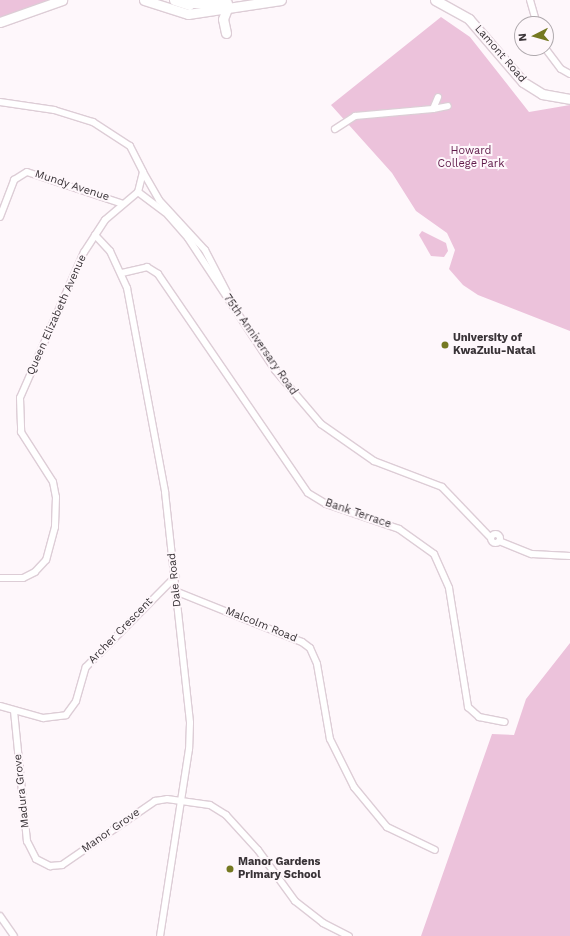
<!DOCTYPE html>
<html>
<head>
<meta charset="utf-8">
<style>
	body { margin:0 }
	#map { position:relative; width:570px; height:936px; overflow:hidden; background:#fef7fb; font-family:"Work Sans",sans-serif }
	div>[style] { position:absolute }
	.green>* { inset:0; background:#ecc2db }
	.roads { filter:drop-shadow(1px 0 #ddcdd6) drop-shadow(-1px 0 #ddcdd6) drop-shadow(0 1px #ddcdd6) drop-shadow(0 -1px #ddcdd6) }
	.street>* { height:6px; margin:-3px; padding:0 3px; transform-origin:3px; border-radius:3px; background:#fff }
	.street>.ring { margin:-3px; padding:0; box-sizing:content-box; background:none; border:6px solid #fff; border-radius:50% }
	.secondary>* { height:9px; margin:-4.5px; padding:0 4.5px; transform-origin:4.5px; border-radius:4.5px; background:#fff }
	.dots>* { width:11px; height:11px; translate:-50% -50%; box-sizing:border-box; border:2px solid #fef7fb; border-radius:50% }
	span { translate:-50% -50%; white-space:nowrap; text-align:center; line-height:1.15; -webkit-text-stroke:4px #fef7fb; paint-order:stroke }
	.street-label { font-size:11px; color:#393337 }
	.park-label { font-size:11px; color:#601b4a }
	.poi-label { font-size:11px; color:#393337; font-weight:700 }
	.left { translate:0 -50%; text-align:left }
	.north { position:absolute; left:514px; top:16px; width:40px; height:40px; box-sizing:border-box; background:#fef7fb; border:1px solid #afa9ad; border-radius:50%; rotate:264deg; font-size:11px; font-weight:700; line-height:16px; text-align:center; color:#393337 }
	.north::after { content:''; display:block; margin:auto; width:14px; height:18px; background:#757921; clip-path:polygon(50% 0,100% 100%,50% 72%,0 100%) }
</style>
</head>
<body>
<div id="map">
	<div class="green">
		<i style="clip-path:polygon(0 0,66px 0,0 23px)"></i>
		<i style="clip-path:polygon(441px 17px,470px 37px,529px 112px,570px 105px,570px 331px,478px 295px,463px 285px,449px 269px,455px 250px,447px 233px,416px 211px,392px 173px,331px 105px)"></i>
		<i style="clip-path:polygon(422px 231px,446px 243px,448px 251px,444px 257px,431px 256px,419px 235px)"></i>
		<i style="clip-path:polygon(570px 643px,570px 936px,421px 936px,492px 734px,514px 735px,526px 699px)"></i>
	</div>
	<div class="roads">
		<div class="street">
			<i style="left:530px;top:0;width:25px;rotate:74deg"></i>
			<i style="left:545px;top:48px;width:26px;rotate:53deg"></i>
			<i style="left:561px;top:69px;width:10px;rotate:29deg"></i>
			<i style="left:0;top:102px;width:55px;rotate:8.4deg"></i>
			<i style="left:54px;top:110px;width:41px;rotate:17.1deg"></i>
			<i style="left:93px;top:122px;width:44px;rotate:33deg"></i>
			<i style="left:130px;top:146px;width:29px;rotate:63deg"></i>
			<i style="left:143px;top:172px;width:21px;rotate:104deg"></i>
			<i style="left:138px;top:192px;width:43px;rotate:139.7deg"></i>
			<i style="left:105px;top:220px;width:38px;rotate:123deg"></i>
			<i style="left:84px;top:252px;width:159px;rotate:113.7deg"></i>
			<i style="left:20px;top:398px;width:34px;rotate:88deg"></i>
			<i style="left:21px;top:432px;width:59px;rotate:57.4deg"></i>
			<i style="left:53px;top:482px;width:15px;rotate:79deg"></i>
			<i style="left:56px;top:497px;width:30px;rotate:92deg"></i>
			<i style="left:55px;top:527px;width:34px;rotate:105deg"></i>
			<i style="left:46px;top:560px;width:16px;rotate:133deg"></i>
			<i style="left:35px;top:572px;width:13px;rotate:153deg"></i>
			<i style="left:23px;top:578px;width:23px;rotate:180deg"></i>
			<i style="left:433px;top:109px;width:15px;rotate:-11deg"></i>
			<i style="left:335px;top:129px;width:24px;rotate:-33deg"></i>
			<i style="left:355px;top:116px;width:78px;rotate:-5.1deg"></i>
			<i style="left:433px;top:109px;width:13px;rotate:-67deg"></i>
			<i style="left:143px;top:172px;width:32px;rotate:60deg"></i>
			<i style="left:159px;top:200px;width:68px;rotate:47.4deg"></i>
			<i style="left:205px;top:250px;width:54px;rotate:62.5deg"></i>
			<i style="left:138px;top:192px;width:38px;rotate:37deg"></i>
			<i style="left:168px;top:215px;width:30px;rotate:49deg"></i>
			<i style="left:188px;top:238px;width:158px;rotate:56.6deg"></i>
			<i style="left:275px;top:370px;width:71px;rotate:49.6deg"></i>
			<i style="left:321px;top:424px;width:65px;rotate:34.9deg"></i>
			<i style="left:374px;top:461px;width:73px;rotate:20.9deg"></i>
			<i style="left:442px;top:487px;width:69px;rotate:46.2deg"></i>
			<i style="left:0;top:217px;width:40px;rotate:-69deg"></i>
			<i style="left:14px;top:180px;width:15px;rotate:-32deg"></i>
			<i style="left:27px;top:172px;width:101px;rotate:18.4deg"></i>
			<i style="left:95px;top:235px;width:22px;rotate:47deg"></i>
			<i style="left:110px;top:251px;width:41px;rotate:65.3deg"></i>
			<i style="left:127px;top:288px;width:208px;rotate:79.4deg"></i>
			<i style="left:165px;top:492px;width:232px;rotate:83.8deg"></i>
			<i style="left:190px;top:723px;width:26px;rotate:92deg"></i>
			<i style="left:189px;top:749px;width:189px;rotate:98.8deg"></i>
			<i style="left:122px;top:273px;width:26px;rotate:-13deg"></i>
			<i style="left:147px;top:267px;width:13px;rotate:32deg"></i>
			<i style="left:158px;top:274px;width:265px;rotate:55.6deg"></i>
			<i style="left:308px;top:493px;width:21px;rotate:31deg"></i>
			<i style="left:326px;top:504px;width:77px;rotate:18.9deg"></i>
			<i style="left:399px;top:529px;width:43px;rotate:35.5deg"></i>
			<i style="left:434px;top:554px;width:37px;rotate:66deg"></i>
			<i style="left:449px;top:588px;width:121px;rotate:80.9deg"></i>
			<i style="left:468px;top:707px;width:15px;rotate:42deg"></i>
			<i style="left:479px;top:717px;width:26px;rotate:11deg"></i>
			<i class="ring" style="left:490.5px;top:533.5px;width:3px;height:3px"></i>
			<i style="left:499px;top:541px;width:35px;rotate:22deg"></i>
			<i style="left:532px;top:554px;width:38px;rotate:3deg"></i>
			<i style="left:175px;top:591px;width:137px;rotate:21.9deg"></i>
			<i style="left:302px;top:642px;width:10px;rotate:37deg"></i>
			<i style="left:310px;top:648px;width:17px;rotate:66deg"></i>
			<i style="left:317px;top:664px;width:76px;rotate:80.2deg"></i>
			<i style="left:330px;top:739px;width:54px;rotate:63.4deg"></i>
			<i style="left:354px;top:787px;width:52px;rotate:50.5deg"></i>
			<i style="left:387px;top:827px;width:53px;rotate:25.6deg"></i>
			<i style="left:0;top:706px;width:45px;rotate:15.6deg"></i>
			<i style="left:43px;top:718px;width:23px;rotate:-7deg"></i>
			<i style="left:66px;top:715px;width:17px;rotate:-54deg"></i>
			<i style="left:76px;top:701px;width:35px;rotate:-74deg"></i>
			<i style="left:86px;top:667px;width:127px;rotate:-45.3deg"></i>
			<i style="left:14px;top:711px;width:131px;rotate:84.3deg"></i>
			<i style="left:27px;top:841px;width:20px;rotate:63deg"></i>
			<i style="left:36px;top:859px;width:16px;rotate:27deg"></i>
			<i style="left:50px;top:866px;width:12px;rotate:-5deg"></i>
			<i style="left:62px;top:865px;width:113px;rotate:-34.5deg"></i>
			<i style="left:155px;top:801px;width:12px;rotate:-9deg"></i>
			<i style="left:167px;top:799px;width:43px;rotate:7.9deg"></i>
			<i style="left:210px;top:805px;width:19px;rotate:32deg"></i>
			<i style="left:226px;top:815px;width:47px;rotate:47.6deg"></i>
			<i style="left:258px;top:850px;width:63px;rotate:54deg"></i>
			<i style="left:295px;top:901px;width:36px;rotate:38deg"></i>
			<i style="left:323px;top:923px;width:29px;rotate:27deg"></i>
			<i style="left:0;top:916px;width:24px;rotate:55deg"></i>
		</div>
		<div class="secondary">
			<i style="left:144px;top:0;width:46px;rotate:17.7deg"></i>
			<i style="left:188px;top:14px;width:94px;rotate:-8.6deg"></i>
			<i style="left:174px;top:0;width:16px;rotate:18deg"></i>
			<i style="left:435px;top:0;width:39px;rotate:29deg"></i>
			<i style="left:469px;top:19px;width:83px;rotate:49.4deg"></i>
			<i style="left:523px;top:82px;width:22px;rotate:32deg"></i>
			<i style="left:542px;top:94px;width:28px;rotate:10deg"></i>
			<i style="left:185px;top:3px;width:42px"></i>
			<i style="left:0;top:22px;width:66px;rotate:-19.5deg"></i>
			<i style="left:226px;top:33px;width:14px;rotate:-102deg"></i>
			<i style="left:223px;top:19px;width:14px;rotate:-69deg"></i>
		</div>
	</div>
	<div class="dots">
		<i style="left:445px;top:345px;background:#757921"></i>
		<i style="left:230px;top:869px;background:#757921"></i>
	</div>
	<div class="street-label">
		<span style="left:500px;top:54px;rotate:49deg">Lamont Road</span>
		<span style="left:72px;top:186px;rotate:18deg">Mundy Avenue</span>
		<span style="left:57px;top:315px;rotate:-66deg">Queen Elizabeth Avenue</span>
		<span style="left:260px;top:345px;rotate:55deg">75th Anniversary Road</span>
		<span style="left:358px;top:514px;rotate:19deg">Bank Terrace</span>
		<span style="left:175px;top:580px;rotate:-96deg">Dale Road</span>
		<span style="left:261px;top:625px;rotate:22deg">Malcolm Road</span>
		<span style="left:121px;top:631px;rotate:-46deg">Archer Crescent</span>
		<span style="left:22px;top:791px;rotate:-96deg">Madura Grove</span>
		<span style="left:111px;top:831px;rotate:-35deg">Manor Grove</span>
	</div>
	<div class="park-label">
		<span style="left:471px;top:158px">Howard<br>College Park</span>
	</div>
	<div class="poi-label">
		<span class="left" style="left:453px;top:345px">University of<br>KwaZulu-Natal</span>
		<span class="left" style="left:238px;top:869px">Manor Gardens<br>Primary School</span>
	</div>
	<div class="north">N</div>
</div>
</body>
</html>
